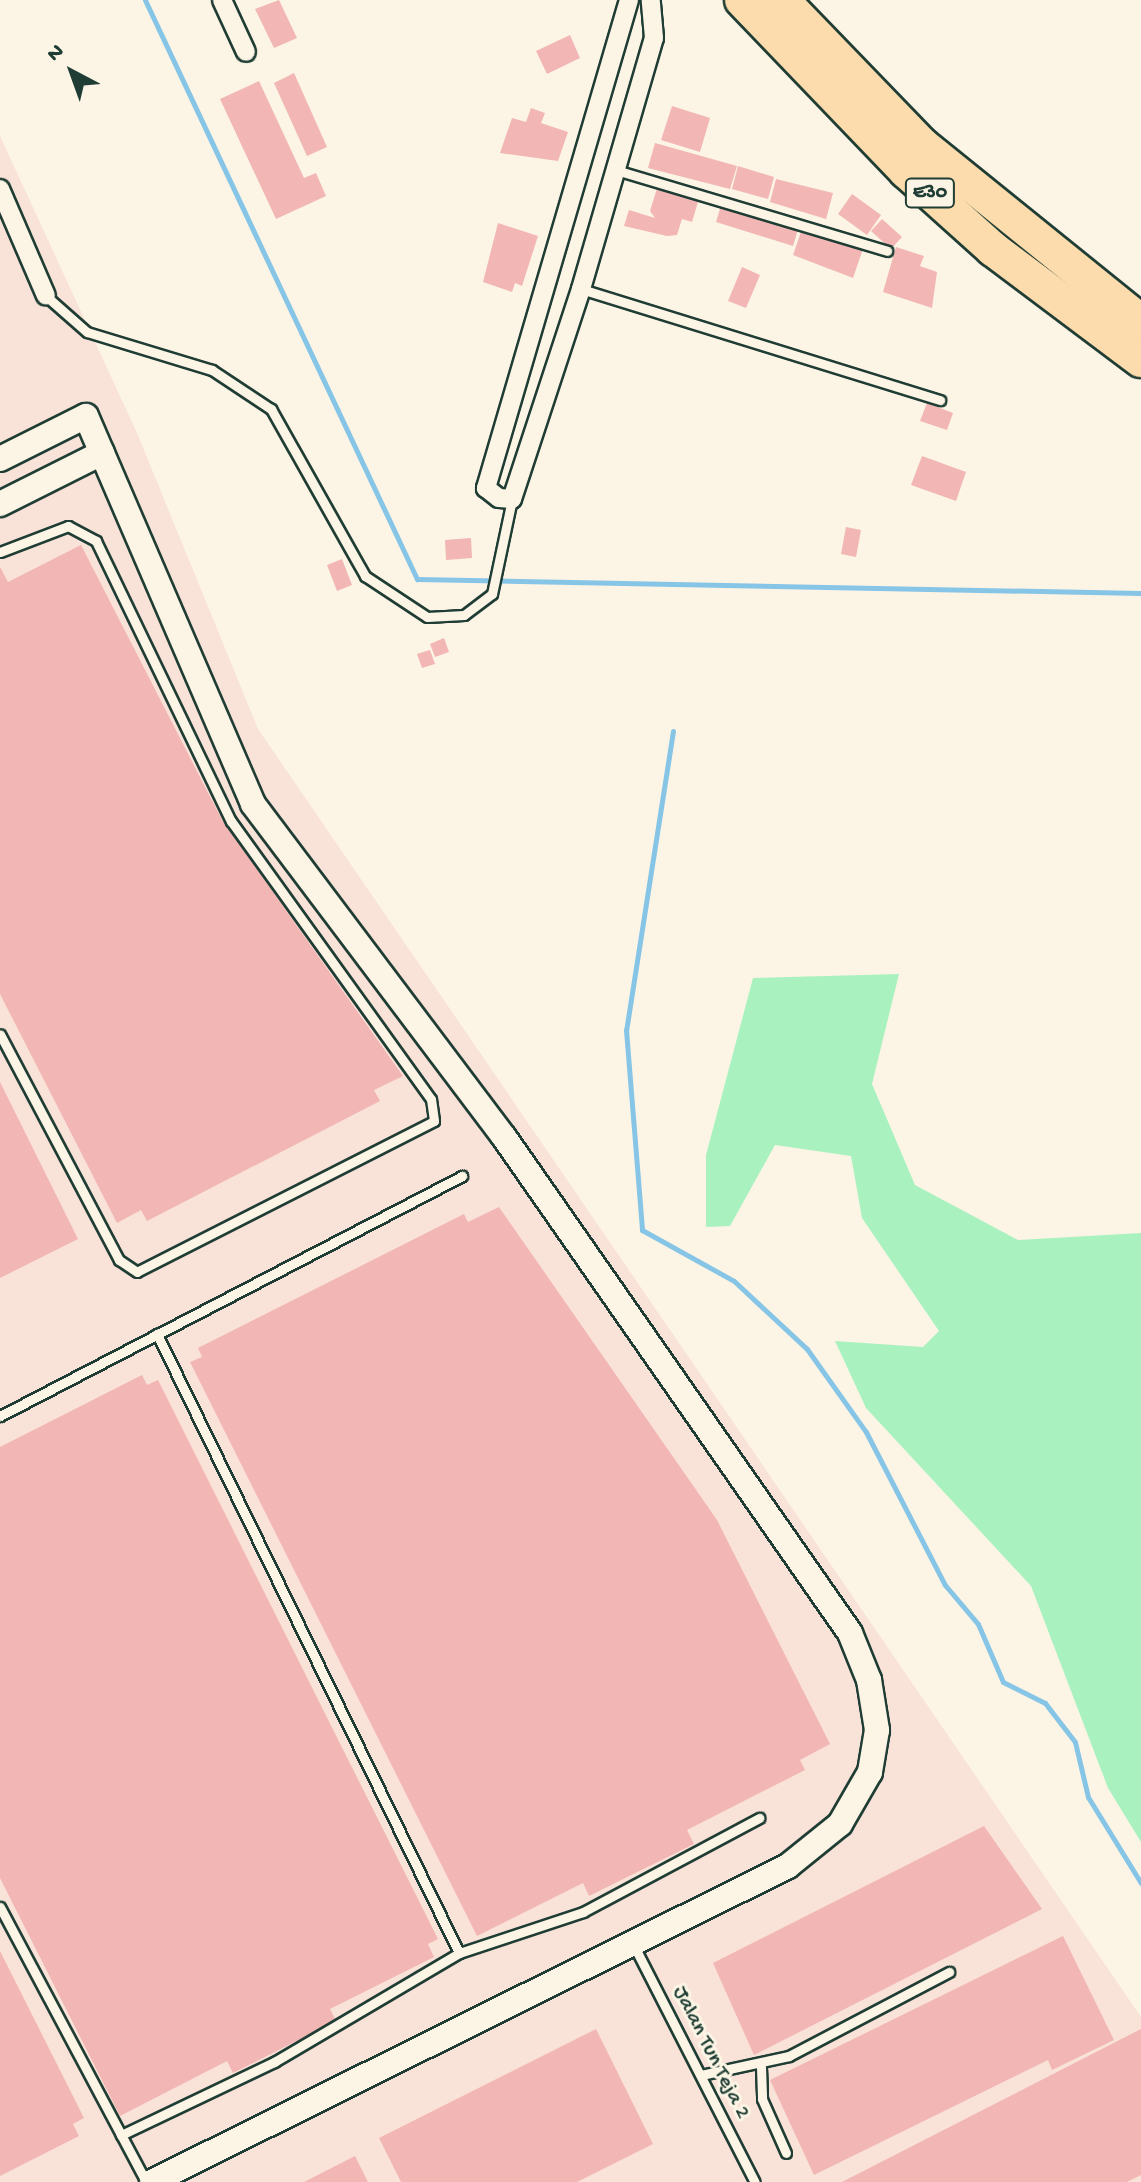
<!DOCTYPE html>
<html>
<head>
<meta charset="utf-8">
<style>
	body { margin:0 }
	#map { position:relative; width:1141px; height:2182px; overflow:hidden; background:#fcf5e5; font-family:"Gochi Hand",sans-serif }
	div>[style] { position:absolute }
	.built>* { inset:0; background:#f9e2d7 }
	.green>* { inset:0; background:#a9f1bf }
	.stream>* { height:5px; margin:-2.5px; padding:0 2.5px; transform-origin:2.5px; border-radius:2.5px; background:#87c5e7 }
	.building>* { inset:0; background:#f2b6b5 }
	.roads { filter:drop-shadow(2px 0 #1f3d34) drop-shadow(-2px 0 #1f3d34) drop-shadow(0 2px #1f3d34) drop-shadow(0 -2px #1f3d34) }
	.service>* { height:9px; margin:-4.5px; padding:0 4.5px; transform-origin:4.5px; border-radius:4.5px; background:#fcf5e5 }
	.minor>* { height:18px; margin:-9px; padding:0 9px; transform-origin:9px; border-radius:9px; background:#fcf5e5 }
	.tertiary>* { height:24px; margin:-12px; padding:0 12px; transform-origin:12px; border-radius:12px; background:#fcf5e5 }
	.motorway>* { height:34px; margin:-17px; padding:0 17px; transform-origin:17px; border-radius:17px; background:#fcdcac }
	span { translate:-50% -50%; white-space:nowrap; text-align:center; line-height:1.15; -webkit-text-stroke:6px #fcf5e5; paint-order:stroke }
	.shield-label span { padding:2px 6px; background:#fcf5e5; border:2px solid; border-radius:6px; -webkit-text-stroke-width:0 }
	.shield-label { font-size:20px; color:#1f3d34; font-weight:700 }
	.street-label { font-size:22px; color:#1f3d34 }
	.north { position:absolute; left:32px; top:32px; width:80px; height:80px; -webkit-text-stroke:6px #fcf5e5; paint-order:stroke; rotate:319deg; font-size:22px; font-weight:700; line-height:32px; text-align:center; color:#1f3d34 }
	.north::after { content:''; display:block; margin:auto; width:28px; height:36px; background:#1f3d34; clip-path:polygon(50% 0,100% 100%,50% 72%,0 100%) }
</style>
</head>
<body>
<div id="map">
	<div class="built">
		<i style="clip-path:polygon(0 136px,137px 433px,258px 729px,1141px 2017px,1141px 2182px,0 2182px)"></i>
	</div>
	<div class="green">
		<i style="clip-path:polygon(899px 974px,872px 1084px,915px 1185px,1018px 1240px,1141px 1233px,1141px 1842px,1108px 1788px,1031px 1586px,866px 1408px,835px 1341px,923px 1347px,939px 1331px,862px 1218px,851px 1156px,775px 1145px,730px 1226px,706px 1227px,706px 1155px,753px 978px)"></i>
	</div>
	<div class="stream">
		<i style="left:145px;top:0;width:640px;rotate:64.84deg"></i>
		<i style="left:417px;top:579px;width:724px;rotate:1.11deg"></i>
		<i style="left:673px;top:731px;width:303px;rotate:98.9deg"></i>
		<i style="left:626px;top:1030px;width:201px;rotate:85.4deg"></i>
		<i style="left:642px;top:1230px;width:105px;rotate:29deg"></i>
		<i style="left:734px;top:1281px;width:100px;rotate:43deg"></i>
		<i style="left:807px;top:1349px;width:102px;rotate:54.6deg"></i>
		<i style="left:866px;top:1432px;width:172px;rotate:62.7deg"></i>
		<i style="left:945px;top:1585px;width:51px;rotate:49.8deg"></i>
		<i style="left:978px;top:1624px;width:63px;rotate:66.7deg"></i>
		<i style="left:1003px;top:1682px;width:47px;rotate:26.6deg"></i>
		<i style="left:1045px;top:1703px;width:49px;rotate:52.4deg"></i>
		<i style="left:1075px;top:1742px;width:57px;rotate:76.7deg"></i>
		<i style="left:1088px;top:1797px;width:101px;rotate:58.4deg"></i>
	</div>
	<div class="building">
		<i style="clip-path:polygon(279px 0,297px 38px,274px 48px,255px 9px)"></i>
		<i style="clip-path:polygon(570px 35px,580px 58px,547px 74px,536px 51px)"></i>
		<i style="clip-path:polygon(294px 73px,327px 147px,307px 156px,274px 83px)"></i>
		<i style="clip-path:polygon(259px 81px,304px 178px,316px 173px,326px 196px,276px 219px,220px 99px)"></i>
		<i style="clip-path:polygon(672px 106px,710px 118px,700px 152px,661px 140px)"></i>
		<i style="clip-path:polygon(531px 108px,545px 113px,541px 123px,568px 132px,558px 161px,500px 153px,512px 118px,526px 122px)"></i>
		<i style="clip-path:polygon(655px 143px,737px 166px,730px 189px,648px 168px)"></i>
		<i style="clip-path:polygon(738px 166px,774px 177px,768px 199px,732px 189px)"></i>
		<i style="clip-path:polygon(776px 179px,833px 193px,826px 219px,770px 202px)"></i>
		<i style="clip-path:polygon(659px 182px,700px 195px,692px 222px,682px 219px,677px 235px,667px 236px,624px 226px,629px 210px,655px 218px,650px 211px)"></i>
		<i style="clip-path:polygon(852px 194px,881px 215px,867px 235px,838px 214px)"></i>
		<i style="clip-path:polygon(722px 202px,799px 226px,793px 246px,716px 222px)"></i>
		<i style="clip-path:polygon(882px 219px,902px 237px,891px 249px,871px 231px)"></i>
		<i style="clip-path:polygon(498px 223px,538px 236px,522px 286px,515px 283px,512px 292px,483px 282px)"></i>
		<i style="clip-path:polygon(802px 229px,863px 249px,853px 278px,793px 255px)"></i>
		<i style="clip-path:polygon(896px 247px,924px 256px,920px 266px,937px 272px,932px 308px,883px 292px)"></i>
		<i style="clip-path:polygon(742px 267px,760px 275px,746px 308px,728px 301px)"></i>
		<i style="clip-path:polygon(927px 403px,953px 413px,947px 430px,920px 421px)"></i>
		<i style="clip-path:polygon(922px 456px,966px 472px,956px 501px,911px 485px)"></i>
		<i style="clip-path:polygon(846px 527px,861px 530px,856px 557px,841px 554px)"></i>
		<i style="clip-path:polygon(471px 538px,472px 558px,446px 560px,445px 540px)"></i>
		<i style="clip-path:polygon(81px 545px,222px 820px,403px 1076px,374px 1090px,380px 1101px,147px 1221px,141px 1210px,117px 1223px,0 994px,0 567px,8px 582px)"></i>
		<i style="clip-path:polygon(342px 559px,352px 585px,337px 591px,327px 565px)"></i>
		<i style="clip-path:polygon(444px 638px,449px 652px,435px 657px,430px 644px)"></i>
		<i style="clip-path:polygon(430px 650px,435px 664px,422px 668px,417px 654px)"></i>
		<i style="clip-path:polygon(0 1082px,78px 1239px,0 1278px)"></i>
		<i style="clip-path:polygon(499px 1207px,717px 1520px,830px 1744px,800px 1760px,805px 1770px,687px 1830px,694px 1844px,589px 1896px,583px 1883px,477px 1936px,190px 1362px,202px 1357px,198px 1348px,464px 1214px,468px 1222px)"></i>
		<i style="clip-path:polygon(142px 1375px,147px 1385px,158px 1380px,438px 1939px,428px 1944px,434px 1957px,330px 2009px,336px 2021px,233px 2073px,227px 2061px,120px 2116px,0 1878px,0 1447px)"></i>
		<i style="clip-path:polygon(984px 1826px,1042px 1909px,754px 2055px,713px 1963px)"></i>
		<i style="clip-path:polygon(1063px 1936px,1114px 2040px,1052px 2070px,1048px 2060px,814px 2175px,770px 2080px)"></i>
		<i style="clip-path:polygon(0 1951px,84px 2118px,73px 2124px,79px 2136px,0 2176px)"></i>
		<i style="clip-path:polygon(596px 2029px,653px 2144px,577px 2182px,401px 2182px,379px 2138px)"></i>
		<i style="clip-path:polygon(1141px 2029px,1141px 2175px,1127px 2182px,842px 2182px)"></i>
		<i style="clip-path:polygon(355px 2156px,368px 2182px,304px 2182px)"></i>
	</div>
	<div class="roads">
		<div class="service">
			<i style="left:616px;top:170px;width:283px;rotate:16.6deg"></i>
			<i style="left:581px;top:289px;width:376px;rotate:17.2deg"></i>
			<i style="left:46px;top:296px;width:55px;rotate:41.3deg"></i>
			<i style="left:87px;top:332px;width:131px;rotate:16.9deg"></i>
			<i style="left:212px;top:370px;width:71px;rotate:33.5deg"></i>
			<i style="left:271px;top:409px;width:192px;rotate:60.6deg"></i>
			<i style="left:365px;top:576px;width:74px;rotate:33.5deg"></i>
			<i style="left:427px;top:617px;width:37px;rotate:-3deg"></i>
			<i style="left:464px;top:615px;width:35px;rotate:-37deg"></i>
			<i style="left:492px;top:594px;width:97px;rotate:-78.1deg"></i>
			<i style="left:0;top:552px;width:73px;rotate:-20.9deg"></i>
			<i style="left:68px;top:526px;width:32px;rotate:28deg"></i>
			<i style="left:96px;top:541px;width:311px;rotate:64.3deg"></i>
			<i style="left:231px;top:821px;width:342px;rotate:54.3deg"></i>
			<i style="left:431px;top:1099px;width:22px;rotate:82deg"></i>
			<i style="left:434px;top:1121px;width:333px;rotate:153.1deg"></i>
			<i style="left:137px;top:1272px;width:22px;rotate:-146deg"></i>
			<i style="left:119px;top:1260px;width:255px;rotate:-117.8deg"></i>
			<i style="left:157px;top:1334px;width:689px;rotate:63.99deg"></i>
			<i style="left:459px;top:1953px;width:131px;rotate:-18.3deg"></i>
			<i style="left:583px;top:1912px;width:200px;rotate:-28.1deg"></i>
			<i style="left:0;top:1416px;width:521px;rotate:-27.45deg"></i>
			<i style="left:0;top:1907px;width:311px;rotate:62deg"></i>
			<i style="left:633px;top:1944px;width:267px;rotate:62.9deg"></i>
			<i style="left:761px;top:2067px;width:32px;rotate:88deg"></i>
			<i style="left:762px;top:2099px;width:59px;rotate:66deg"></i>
			<i style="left:701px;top:2075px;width:90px;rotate:-12.2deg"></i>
			<i style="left:789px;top:2056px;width:181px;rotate:-27.7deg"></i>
			<i style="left:121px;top:2135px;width:170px;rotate:-25.5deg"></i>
			<i style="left:274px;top:2062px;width:215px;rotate:-30.5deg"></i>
		</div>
		<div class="minor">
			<i style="left:222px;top:0;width:57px;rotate:65.2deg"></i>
			<i style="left:629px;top:0;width:509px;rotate:106.33deg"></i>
			<i style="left:486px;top:488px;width:16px;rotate:38deg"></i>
			<i style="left:499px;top:498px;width:13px;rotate:4deg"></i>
			<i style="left:512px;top:499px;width:221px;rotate:-71.8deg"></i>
			<i style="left:581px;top:289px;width:261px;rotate:-73.8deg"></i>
			<i style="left:654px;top:38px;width:38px;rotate:-95deg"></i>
			<i style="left:0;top:189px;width:116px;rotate:66.7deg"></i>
		</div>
		<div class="tertiary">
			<i style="left:0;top:459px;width:96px;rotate:-26.6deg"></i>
			<i style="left:86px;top:416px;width:422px;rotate:66.7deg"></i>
			<i style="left:253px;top:804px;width:417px;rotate:53deg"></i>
			<i style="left:504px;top:1137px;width:605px;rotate:55.1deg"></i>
			<i style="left:850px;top:1633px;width:51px;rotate:68deg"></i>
			<i style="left:869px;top:1680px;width:51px;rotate:80.9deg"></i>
			<i style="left:877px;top:1730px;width:43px;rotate:99.5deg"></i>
			<i style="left:870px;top:1772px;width:60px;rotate:120deg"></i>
			<i style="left:840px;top:1824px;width:67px;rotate:141.1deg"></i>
			<i style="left:788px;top:1866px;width:710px;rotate:153.58deg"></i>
			<i style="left:0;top:504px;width:114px;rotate:-26.6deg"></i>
		</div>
		<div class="motorway">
			<i style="left:742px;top:0;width:237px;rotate:46.2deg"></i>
			<i style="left:906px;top:171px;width:117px;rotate:41.9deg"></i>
			<i style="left:993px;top:249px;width:185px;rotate:36.9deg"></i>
			<i style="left:782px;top:0;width:202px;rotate:46deg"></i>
			<i style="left:922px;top:145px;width:282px;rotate:38.9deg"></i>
		</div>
	</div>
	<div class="shield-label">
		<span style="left:930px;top:193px">E30</span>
	</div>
	<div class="street-label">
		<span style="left:710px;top:2053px;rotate:63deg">Jalan Tun Teja 2</span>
	</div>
	<div class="north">N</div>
</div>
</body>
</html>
